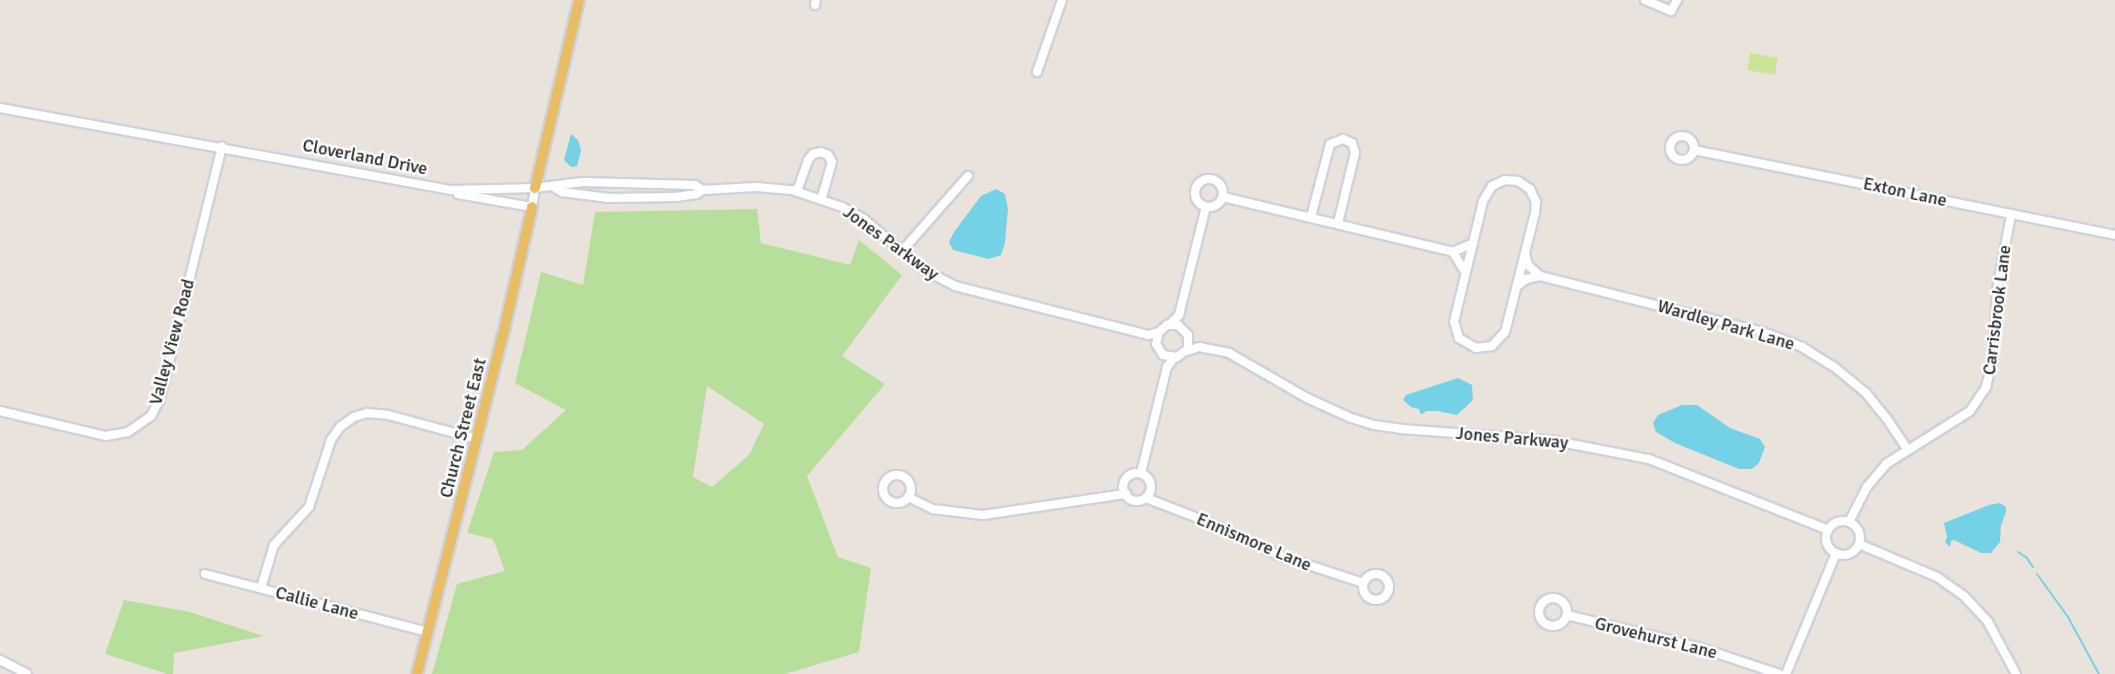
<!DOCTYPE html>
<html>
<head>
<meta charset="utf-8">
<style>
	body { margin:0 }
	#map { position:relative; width:2115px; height:674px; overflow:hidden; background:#eae3dc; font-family:Signika,sans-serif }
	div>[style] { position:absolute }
	.green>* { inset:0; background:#b7de9b }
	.pitch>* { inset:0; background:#cae498 }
	.water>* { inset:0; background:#75d1e6 }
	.stream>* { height:2px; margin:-1px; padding:0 1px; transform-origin:1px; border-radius:1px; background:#75d1e6 }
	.roads { filter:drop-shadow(2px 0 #ced2dd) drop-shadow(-2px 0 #ced2dd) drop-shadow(0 2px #ced2dd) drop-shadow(0 -2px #ced2dd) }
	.minor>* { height:8px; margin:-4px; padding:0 4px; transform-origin:4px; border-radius:4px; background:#fff }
	.minor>.ring { margin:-4px; padding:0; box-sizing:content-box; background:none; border:8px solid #fff; border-radius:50% }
	.major>* { height:10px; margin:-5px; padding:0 5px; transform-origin:5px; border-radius:5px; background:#e7be64 }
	span { translate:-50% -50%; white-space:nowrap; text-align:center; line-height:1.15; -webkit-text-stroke:5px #fff; paint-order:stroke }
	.street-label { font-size:18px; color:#292929 }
</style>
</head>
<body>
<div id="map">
	<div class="green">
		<i style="clip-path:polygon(evenodd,757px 209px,761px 243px,850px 265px,859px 240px,902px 275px,842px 356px,885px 384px,807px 476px,838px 557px,871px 568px,859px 652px,785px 674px,432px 674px,457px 584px,505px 571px,493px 539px,467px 533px,494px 452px,522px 450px,566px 410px,515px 383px,541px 272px,583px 285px,595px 212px,757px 209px,707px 386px,764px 424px,749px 455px,712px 487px,693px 477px,707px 386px)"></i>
		<i style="clip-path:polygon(124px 600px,190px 612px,264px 636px,174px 653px,173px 674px,168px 674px,105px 654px)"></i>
	</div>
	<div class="pitch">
		<i style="clip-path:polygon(1750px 53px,1778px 58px,1775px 75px,1747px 70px)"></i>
	</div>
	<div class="water">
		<i style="clip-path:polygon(571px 134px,578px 140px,581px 150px,577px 166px,571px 167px,564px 160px)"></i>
		<i style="clip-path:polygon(996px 189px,1005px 194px,1008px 209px,1005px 243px,1001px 255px,989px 259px,953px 250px,949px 242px,954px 232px,981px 196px)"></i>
		<i style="clip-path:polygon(1458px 378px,1472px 385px,1473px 400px,1457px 415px,1437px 411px,1426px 411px,1421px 415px,1419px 409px,1411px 407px,1403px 400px,1406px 395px)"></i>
		<i style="clip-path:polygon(1682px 405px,1697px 405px,1730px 428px,1760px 439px,1765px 447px,1759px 463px,1752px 469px,1739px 469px,1675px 443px,1656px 432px,1653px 423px,1658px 415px)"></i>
		<i style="clip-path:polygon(2000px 503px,2006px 507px,2006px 512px,2001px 525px,2000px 542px,1991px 553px,1981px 553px,1954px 540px,1951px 541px,1950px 547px,1945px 542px,1947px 537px,1944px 523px,1989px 505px)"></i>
	</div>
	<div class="stream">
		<i style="left:2018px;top:552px;width:9px;rotate:32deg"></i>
		<i style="left:2026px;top:557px;width:12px;rotate:55deg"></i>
		<i style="left:2037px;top:574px;width:53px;rotate:54.2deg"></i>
		<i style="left:2068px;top:617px;width:65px;rotate:61.5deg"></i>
	</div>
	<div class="roads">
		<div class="minor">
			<i style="left:1645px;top:0;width:28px;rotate:23deg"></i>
			<i style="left:1671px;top:11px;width:13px;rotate:-61deg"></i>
			<i style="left:815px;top:5px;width:5px;rotate:-79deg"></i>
			<i style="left:1037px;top:72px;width:76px;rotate:-70.9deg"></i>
			<i style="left:0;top:108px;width:459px;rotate:10.3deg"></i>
			<i style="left:452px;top:190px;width:83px;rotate:-1.4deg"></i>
			<i style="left:535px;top:188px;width:48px;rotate:-7.1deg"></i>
			<i style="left:583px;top:182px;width:112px;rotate:1.5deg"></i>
			<i style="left:695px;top:185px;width:9px;rotate:36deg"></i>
			<i class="ring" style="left:1670px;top:136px;width:16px;height:16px"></i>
			<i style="left:1694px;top:150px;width:429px;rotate:11.4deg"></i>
			<i class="ring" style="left:1195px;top:179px;width:20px;height:20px"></i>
			<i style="left:1505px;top:180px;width:13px;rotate:4deg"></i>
			<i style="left:1518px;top:181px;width:14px;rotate:34deg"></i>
			<i style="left:1530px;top:189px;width:14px;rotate:65deg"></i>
			<i style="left:1536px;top:202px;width:11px;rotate:95deg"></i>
			<i style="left:1535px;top:213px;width:123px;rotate:104.1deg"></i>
			<i style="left:1505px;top:332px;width:19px;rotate:133deg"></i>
			<i style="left:1492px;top:346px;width:16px;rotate:173deg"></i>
			<i style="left:1476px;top:348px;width:20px;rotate:-150deg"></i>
			<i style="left:1459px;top:338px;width:17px;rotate:-107deg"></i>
			<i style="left:1454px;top:322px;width:124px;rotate:-76.5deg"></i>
			<i style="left:1483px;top:201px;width:17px;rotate:-59deg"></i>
			<i style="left:1492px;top:186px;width:14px;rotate:-25deg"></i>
			<i style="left:552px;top:186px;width:12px;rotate:31deg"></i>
			<i style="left:562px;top:192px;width:47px;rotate:7.3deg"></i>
			<i style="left:609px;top:198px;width:67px;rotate:-0.9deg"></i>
			<i style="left:676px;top:197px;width:21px;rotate:-8deg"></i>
			<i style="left:697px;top:194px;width:6px;rotate:-39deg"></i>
			<i style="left:702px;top:190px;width:54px;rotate:-3.2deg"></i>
			<i style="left:756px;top:187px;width:36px;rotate:5deg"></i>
			<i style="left:792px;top:190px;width:53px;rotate:18.8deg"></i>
			<i style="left:842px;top:207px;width:26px;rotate:29deg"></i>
			<i style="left:865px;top:220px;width:77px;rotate:40.3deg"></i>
			<i style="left:924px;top:270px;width:35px;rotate:27deg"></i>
			<i style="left:955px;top:286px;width:199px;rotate:14.2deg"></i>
			<i style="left:1148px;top:335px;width:11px;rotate:-15deg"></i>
			<i style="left:1159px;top:332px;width:11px;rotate:-41deg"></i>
			<i style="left:1167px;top:325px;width:11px"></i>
			<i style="left:1178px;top:325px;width:14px;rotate:45deg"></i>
			<i style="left:1188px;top:335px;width:14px;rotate:90deg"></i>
			<i style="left:1188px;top:349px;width:14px;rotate:144deg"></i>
			<i style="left:1177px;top:357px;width:14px;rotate:-172deg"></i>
			<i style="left:1163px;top:355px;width:13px;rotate:-122deg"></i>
			<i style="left:1156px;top:344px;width:12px;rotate:-76deg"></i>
			<i style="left:797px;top:191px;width:33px;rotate:-70deg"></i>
			<i style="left:808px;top:160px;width:8px;rotate:-50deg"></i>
			<i style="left:813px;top:154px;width:8px;rotate:-14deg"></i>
			<i style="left:821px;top:152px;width:8px;rotate:23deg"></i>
			<i style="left:828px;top:155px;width:8px;rotate:60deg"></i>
			<i style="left:832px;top:162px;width:37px;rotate:106deg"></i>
			<i style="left:458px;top:194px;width:75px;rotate:10deg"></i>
			<i style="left:532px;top:207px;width:19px;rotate:-81deg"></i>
			<i style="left:1223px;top:197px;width:236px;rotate:13.4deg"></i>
			<i style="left:1453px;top:252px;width:22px;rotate:-24deg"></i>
			<i style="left:1311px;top:217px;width:75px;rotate:-75.4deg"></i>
			<i style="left:1330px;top:144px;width:14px;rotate:-21deg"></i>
			<i style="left:1343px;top:139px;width:10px;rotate:24deg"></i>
			<i style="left:1352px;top:143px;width:10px;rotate:73deg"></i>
			<i style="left:1355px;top:153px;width:72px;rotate:103.7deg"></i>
			<i style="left:902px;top:251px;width:100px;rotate:-48.7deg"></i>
			<i style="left:1453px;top:252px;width:23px;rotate:59deg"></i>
			<i style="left:1525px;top:254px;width:11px;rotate:75deg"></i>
			<i style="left:1528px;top:265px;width:16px;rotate:43deg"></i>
			<i style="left:1540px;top:276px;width:230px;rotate:14.1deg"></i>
			<i style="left:1763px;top:332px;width:42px;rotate:21deg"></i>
			<i style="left:1802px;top:347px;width:36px;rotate:32deg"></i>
			<i style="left:1833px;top:366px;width:43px;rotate:39.3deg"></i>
			<i style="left:1866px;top:393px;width:33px;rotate:51deg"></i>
			<i style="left:1887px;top:419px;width:36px;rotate:56deg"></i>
			<i style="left:1517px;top:286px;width:11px;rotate:-38deg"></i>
			<i style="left:1526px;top:279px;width:14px;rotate:-12deg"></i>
			<i style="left:1170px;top:324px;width:13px;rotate:-45deg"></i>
			<i style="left:1179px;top:315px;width:111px;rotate:-76deg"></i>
			<i style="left:1187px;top:351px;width:13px;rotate:-18deg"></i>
			<i style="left:1199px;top:347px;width:31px;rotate:11deg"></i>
			<i style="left:1229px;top:353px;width:90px;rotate:30deg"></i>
			<i style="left:1307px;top:398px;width:48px;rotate:24.4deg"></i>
			<i style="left:1351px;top:418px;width:24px;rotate:17deg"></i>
			<i style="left:1374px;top:425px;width:27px;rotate:8deg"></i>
			<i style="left:1401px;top:429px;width:149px;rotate:4.2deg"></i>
			<i style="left:1550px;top:440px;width:101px;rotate:10.9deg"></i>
			<i style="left:1649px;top:459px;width:193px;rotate:21.6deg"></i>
			<i style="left:0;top:411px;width:109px;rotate:13.3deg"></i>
			<i style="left:106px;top:436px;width:22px;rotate:-10deg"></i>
			<i style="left:128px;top:432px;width:28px;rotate:-35deg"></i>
			<i style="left:151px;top:416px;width:19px;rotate:-62deg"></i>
			<i style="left:160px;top:399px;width:260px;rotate:-76.2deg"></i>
			<i style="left:1141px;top:473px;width:109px;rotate:-76.2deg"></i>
			<i style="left:1167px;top:367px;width:11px;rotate:-52deg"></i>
			<i class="ring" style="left:1123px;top:473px;width:20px;height:20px"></i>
			<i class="ring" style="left:883px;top:475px;width:20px;height:20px"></i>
			<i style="left:908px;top:497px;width:28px;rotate:26deg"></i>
			<i style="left:933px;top:509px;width:50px;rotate:6.8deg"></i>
			<i style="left:983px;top:515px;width:145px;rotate:-8.4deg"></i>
			<i style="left:1146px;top:498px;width:66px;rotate:21.2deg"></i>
			<i style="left:1208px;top:522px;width:77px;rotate:25.2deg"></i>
			<i style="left:1278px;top:555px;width:89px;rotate:18.2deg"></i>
			<i class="ring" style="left:1826px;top:521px;width:26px;height:26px"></i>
			<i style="left:1849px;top:522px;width:39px;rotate:-63deg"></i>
			<i style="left:1867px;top:487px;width:30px;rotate:-50deg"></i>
			<i style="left:1886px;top:464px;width:99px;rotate:-32.2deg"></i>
			<i style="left:1970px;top:411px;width:29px;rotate:-56deg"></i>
			<i style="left:1986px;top:387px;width:30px;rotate:-76deg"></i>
			<i style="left:1993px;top:358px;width:69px;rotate:-86.7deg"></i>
			<i style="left:1997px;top:289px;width:75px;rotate:-79.3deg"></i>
			<i style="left:1859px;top:544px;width:85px;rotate:22.9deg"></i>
			<i style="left:1937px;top:577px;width:33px;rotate:35deg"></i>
			<i style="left:1964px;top:596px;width:35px;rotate:47deg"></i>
			<i style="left:1988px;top:622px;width:59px;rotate:61.7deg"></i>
			<i class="ring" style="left:1363px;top:574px;width:18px;height:18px"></i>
			<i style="left:205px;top:574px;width:230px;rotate:14.6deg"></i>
			<i style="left:261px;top:588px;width:45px;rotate:-73.2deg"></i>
			<i style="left:274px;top:545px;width:52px;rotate:-47.4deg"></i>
			<i style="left:309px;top:507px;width:71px;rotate:-71.8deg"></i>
			<i style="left:331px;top:440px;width:16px;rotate:-55deg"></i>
			<i style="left:340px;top:427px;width:17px;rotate:-36deg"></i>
			<i style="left:354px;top:417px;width:14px;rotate:-17deg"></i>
			<i style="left:367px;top:413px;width:21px;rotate:5deg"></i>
			<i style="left:388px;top:415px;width:92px;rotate:15.1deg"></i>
			<i class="ring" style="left:1539px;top:598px;width:20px;height:20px"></i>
			<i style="left:1567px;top:615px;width:138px;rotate:13.8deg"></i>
			<i style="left:1701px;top:648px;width:82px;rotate:18.4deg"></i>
			<i style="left:0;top:660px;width:30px;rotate:27deg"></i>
			<i style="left:1786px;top:674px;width:131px;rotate:-67.5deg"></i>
		</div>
		<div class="major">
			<i style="left:535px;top:188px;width:193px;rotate:-76.8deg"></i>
			<i style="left:417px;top:674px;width:350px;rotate:-75.8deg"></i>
			<i style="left:503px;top:335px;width:131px;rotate:-77.2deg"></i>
		</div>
	</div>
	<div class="street-label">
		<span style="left:365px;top:157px;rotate:11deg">Cloverland Drive</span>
		<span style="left:1905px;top:192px;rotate:12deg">Exton Lane</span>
		<span style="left:891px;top:243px;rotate:36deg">Jones Parkway</span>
		<span style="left:1997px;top:310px;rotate:-83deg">Carrisbrook Lane</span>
		<span style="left:1726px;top:325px;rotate:16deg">Wardley Park Lane</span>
		<span style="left:172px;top:342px;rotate:-75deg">Valley View Road</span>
		<span style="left:463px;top:428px;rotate:-76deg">Church Street East</span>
		<span style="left:1512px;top:438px;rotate:5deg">Jones Parkway</span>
		<span style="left:1254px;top:542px;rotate:23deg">Ennismore Lane</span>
		<span style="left:317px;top:603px;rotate:15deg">Callie Lane</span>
		<span style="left:1656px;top:638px;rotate:14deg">Grovehurst Lane</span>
	</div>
</div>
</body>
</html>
